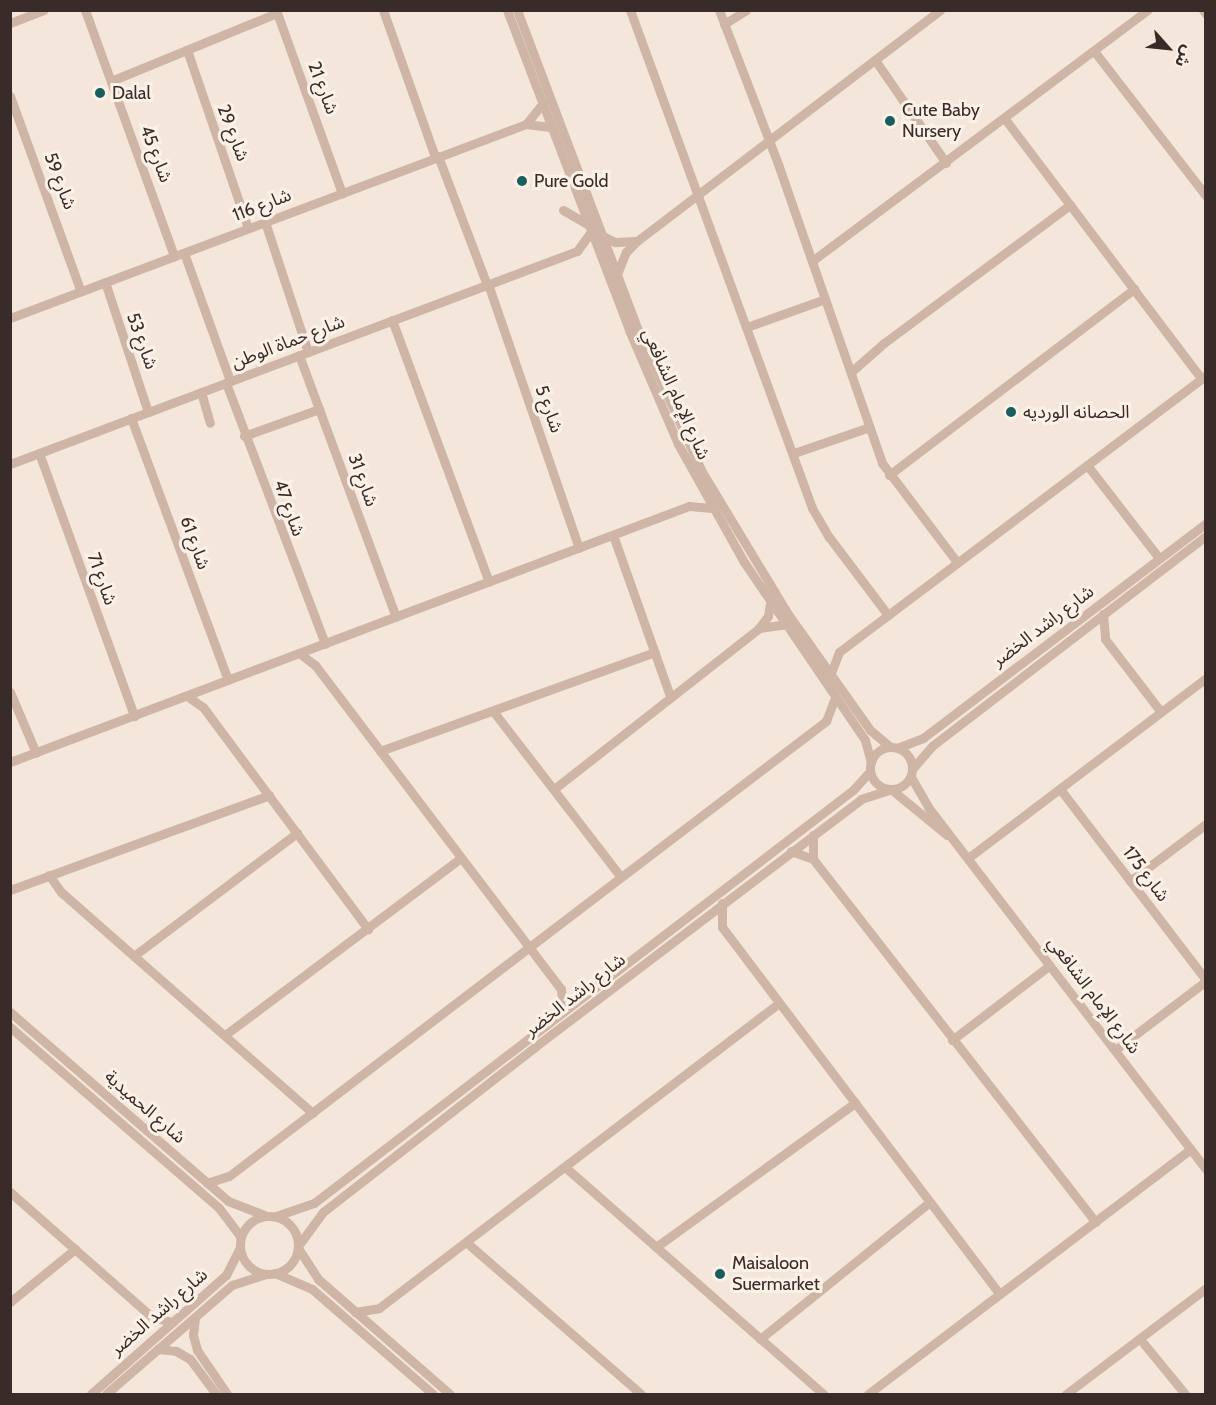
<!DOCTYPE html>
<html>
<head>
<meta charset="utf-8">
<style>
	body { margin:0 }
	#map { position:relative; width:1216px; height:1405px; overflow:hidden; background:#f4e6da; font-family:Cabin,"Noto Sans Arabic",sans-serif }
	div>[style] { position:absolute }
	.minor>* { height:9px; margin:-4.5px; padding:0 4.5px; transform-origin:4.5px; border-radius:4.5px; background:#ceb5a5 }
	.minor>.ring { margin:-4.5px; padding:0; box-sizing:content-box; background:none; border:9px solid #ceb5a5; border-radius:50% }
	.dots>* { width:16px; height:16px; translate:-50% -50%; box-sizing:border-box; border:3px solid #fbf1e7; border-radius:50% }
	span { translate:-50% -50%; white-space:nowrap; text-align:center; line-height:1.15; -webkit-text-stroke:6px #fbf1e7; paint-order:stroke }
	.street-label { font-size:18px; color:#392b27 }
	.poi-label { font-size:18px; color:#392b27 }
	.left { translate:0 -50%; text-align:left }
	.frame { position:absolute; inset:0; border:12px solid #392b27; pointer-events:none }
	.north { position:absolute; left:1138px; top:18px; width:60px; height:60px; -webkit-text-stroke:4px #fbf1e7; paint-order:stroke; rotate:117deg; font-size:16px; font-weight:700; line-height:24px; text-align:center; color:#392b27 }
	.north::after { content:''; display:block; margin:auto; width:21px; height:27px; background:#392b27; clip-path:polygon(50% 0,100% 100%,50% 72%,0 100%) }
</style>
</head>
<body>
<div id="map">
	<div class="minor">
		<i style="left:85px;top:10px;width:262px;rotate:70.1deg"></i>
		<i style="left:276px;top:10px;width:195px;rotate:70.2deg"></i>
		<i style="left:383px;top:10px;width:156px;rotate:70.5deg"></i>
		<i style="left:507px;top:10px;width:342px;rotate:69.1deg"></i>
		<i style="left:629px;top:330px;width:124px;rotate:66.7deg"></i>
		<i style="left:678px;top:444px;width:135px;rotate:60.8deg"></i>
		<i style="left:744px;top:562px;width:215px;rotate:55.8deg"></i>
		<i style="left:865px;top:740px;width:23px;rotate:75deg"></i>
		<i style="left:517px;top:10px;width:340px;rotate:69.3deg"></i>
		<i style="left:637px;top:328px;width:156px;rotate:65.7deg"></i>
		<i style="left:701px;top:470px;width:168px;rotate:58.9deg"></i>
		<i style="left:788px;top:614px;width:142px;rotate:54.7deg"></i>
		<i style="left:870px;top:730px;width:26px;rotate:40deg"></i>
		<i style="left:630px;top:10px;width:530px;rotate:69.92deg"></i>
		<i style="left:812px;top:508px;width:34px;rotate:60deg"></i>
		<i style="left:829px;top:537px;width:98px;rotate:52.9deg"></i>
		<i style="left:719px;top:10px;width:165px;rotate:69deg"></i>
		<i style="left:778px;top:164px;width:317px;rotate:70.8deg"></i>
		<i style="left:882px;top:463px;width:124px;rotate:52.9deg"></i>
		<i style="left:1203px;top:10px;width:5px;rotate:53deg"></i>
		<i style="left:10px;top:23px;width:36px;rotate:-21deg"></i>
		<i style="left:724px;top:24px;width:26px;rotate:-32deg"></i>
		<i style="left:187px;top:50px;width:188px;rotate:71.1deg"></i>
		<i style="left:1094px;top:51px;width:183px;rotate:52.3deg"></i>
		<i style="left:875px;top:60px;width:125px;rotate:55.4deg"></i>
		<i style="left:111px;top:81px;width:179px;rotate:-22.3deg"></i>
		<i style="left:10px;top:96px;width:208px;rotate:70.1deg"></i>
		<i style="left:1005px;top:119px;width:325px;rotate:52.9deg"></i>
		<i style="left:526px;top:124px;width:27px;rotate:-51deg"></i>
		<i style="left:438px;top:156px;width:138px;rotate:69.2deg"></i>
		<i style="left:563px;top:210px;width:30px;rotate:30deg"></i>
		<i style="left:265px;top:222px;width:137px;rotate:71.7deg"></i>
		<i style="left:601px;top:235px;width:16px;rotate:27deg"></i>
		<i style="left:615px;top:242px;width:20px;rotate:-3deg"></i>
		<i style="left:184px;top:253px;width:136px;rotate:70.2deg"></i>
		<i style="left:812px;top:261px;width:419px;rotate:-36.8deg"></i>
		<i style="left:617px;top:274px;width:24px;rotate:-68deg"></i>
		<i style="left:626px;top:252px;width:16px;rotate:-45deg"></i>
		<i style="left:637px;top:241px;width:381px;rotate:-37.3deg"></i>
		<i style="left:105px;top:282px;width:137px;rotate:71.7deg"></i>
		<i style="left:488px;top:284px;width:279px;rotate:71deg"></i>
		<i style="left:10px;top:318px;width:551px;rotate:-20.6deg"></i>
		<i style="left:526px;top:124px;width:26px;rotate:7deg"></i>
		<i style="left:392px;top:320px;width:279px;rotate:69.7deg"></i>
		<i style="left:747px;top:327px;width:83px;rotate:-19.7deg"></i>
		<i style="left:299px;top:355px;width:279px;rotate:69.7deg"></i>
		<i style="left:851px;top:372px;width:44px;rotate:-41.3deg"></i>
		<i style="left:884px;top:343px;width:232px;rotate:-36.6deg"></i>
		<i style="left:226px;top:383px;width:279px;rotate:69.2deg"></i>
		<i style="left:201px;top:392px;width:32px;rotate:74deg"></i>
		<i style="left:131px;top:418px;width:279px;rotate:69.7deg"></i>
		<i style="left:244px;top:436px;width:80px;rotate:-19.8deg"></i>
		<i style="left:39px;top:453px;width:280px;rotate:70.1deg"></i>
		<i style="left:794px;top:453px;width:80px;rotate:-18.9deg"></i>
		<i style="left:10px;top:464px;width:606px;rotate:-20.59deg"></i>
		<i style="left:577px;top:251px;width:24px;rotate:-54deg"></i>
		<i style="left:1087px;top:465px;width:118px;rotate:52.3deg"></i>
		<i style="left:889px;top:475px;width:308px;rotate:-37.2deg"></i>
		<i style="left:613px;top:535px;width:171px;rotate:70.5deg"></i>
		<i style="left:1103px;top:614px;width:25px;rotate:85deg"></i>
		<i style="left:1105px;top:639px;width:92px;rotate:52.5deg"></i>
		<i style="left:759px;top:628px;width:27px;rotate:-8deg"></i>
		<i style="left:299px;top:653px;width:20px;rotate:37deg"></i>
		<i style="left:315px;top:665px;width:407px;rotate:52.8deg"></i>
		<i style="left:561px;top:989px;width:23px;rotate:85deg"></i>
		<i style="left:831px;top:673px;width:22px;rotate:-69deg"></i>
		<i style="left:839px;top:652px;width:460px;rotate:-37deg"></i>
		<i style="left:10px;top:692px;width:66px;rotate:66.9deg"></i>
		<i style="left:187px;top:696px;width:19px;rotate:35deg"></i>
		<i style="left:203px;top:707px;width:277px;rotate:53.4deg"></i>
		<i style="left:493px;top:711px;width:208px;rotate:52.4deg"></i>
		<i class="ring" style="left:870px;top:747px;width:33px;height:33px"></i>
		<i style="left:897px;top:748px;width:28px;rotate:-21deg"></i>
		<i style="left:923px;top:738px;width:355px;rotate:-37.2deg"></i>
		<i style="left:380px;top:751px;width:292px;rotate:-19.8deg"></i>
		<i style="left:10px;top:762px;width:726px;rotate:-20.66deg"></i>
		<i style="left:689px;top:506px;width:23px;rotate:5deg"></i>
		<i style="left:913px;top:768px;width:29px;rotate:-49deg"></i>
		<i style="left:932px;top:746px;width:345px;rotate:-37.5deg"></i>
		<i style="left:911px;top:777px;width:34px;rotate:60deg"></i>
		<i style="left:928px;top:807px;width:456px;rotate:52.5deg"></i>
		<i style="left:554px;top:789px;width:261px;rotate:-38.1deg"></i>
		<i style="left:759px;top:628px;width:15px;rotate:-53deg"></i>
		<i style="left:768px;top:616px;width:13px;rotate:-81deg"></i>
		<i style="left:1060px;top:789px;width:240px;rotate:52.6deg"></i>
		<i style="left:892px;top:790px;width:71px;rotate:39.3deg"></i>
		<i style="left:791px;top:851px;width:23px;rotate:20deg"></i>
		<i style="left:813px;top:859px;width:460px;rotate:52.1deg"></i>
		<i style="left:968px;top:858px;width:298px;rotate:-37.1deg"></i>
		<i style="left:813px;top:859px;width:24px;rotate:-90deg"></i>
		<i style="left:49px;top:875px;width:21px;rotate:55deg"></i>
		<i style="left:61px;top:892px;width:335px;rotate:41.3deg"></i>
		<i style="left:1130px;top:881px;width:95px;rotate:-36.9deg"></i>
		<i style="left:10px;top:890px;width:276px;rotate:-20.1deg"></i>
		<i style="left:722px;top:903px;width:24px;rotate:90deg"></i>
		<i style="left:722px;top:927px;width:460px;rotate:52.9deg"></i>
		<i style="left:135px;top:955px;width:203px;rotate:-37deg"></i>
		<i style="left:10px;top:1012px;width:289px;rotate:40.9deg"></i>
		<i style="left:228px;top:1201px;width:39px;rotate:21deg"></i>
		<i style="left:10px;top:1027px;width:276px;rotate:40.9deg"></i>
		<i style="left:219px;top:1208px;width:36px;rotate:53deg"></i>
		<i style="left:225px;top:1035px;width:295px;rotate:-36.9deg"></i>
		<i style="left:952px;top:1040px;width:123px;rotate:-37.4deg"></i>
		<i style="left:1115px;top:1050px;width:114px;rotate:-37.2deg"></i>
		<i style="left:565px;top:1167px;width:344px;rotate:41.3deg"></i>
		<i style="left:207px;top:1183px;width:23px;rotate:-18deg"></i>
		<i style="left:229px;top:1176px;width:751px;rotate:-37.31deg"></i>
		<i style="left:826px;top:721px;width:25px;rotate:-69deg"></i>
		<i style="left:10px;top:1192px;width:189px;rotate:41.4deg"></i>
		<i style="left:152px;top:1317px;width:21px;rotate:14deg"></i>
		<i class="ring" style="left:240px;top:1216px;width:49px;height:49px"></i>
		<i style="left:276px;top:1216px;width:40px;rotate:-18.9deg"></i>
		<i style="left:314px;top:1203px;width:679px;rotate:-37.46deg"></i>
		<i style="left:853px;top:790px;width:25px;rotate:-48deg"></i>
		<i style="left:466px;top:1242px;width:232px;rotate:41deg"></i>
		<i style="left:298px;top:1246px;width:42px;rotate:-53.7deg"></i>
		<i style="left:323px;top:1212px;width:270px;rotate:-37.9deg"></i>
		<i style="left:536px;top:1046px;width:408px;rotate:-37.2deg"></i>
		<i style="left:861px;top:799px;width:28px;rotate:-18deg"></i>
		<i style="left:656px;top:1247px;width:246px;rotate:-35.9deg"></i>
		<i style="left:298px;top:1248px;width:37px;rotate:57deg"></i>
		<i style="left:318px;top:1279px;width:175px;rotate:41.1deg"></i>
		<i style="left:275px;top:1273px;width:40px;rotate:23.4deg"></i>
		<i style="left:312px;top:1289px;width:160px;rotate:41deg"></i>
		<i style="left:10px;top:1302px;width:84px;rotate:-39.2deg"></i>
		<i style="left:355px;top:1312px;width:24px;rotate:-9deg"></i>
		<i style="left:379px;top:1308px;width:503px;rotate:-37.33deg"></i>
		<i style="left:195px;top:1318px;width:17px;rotate:97deg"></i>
		<i style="left:193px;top:1335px;width:16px;rotate:75deg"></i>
		<i style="left:197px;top:1350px;width:53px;rotate:55.7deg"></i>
		<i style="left:760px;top:1339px;width:218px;rotate:-38.9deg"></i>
		<i style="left:1140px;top:1339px;width:71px;rotate:50.7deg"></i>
		<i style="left:158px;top:1349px;width:18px;rotate:6deg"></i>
		<i style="left:176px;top:1351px;width:16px;rotate:30deg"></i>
		<i style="left:190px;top:1359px;width:44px;rotate:53.4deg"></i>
		<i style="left:91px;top:1394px;width:180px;rotate:-41.4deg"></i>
		<i style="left:226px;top:1275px;width:31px;rotate:-63deg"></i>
		<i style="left:106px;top:1394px;width:167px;rotate:-40.9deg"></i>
		<i style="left:232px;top:1285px;width:36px;rotate:-18deg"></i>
		<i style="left:868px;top:1394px;width:405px;rotate:-37.2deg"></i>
		<i style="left:1066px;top:1394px;width:176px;rotate:-37.1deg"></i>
	</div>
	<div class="dots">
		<i style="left:100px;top:93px;background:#185e5e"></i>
		<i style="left:890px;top:121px;background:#185e5e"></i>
		<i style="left:522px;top:181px;background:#185e5e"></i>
		<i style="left:1011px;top:412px;background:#185e5e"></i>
		<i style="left:720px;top:1274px;background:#185e5e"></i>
	</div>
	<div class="street-label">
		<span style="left:323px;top:88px;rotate:69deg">شارع 21</span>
		<span style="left:233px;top:133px;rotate:69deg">شارع 29</span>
		<span style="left:156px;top:154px;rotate:69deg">شارع 45</span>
		<span style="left:60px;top:181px;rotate:69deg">شارع 59</span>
		<span style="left:262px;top:205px;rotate:-21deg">شارع 116</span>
		<span style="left:142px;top:341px;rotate:70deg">شارع 53</span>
		<span style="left:288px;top:342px;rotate:-21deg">شارع حماة الوطن</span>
		<span style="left:676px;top:394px;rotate:66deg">شارع الإمام الشافعي</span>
		<span style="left:549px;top:409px;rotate:70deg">شارع 5</span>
		<span style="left:363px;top:480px;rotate:70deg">شارع 31</span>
		<span style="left:289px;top:508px;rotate:70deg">شارع 47</span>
		<span style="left:195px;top:543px;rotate:70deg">شارع 61</span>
		<span style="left:102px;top:579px;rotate:70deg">شارع 71</span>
		<span style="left:1043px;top:626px;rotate:-37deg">شارع راشد الخضر</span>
		<span style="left:1146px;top:874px;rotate:53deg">شارع 175</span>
		<span style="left:575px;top:995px;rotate:-38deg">شارع راشد الخضر</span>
		<span style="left:1094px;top:995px;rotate:53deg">شارع الإمام الشافعي</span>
		<span style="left:145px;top:1107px;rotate:41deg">شارع الحميدية</span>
		<span style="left:159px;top:1312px;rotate:-41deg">شارع راشد الخضر</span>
	</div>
	<div class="poi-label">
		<span class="left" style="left:112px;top:93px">Dalal</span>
		<span class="left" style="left:902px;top:121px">Cute Baby<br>Nursery</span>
		<span class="left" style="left:534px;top:181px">Pure Gold</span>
		<span class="left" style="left:1023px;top:412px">الحصانه الورديه</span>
		<span class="left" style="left:732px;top:1274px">Maisaloon<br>Suermarket</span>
	</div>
	<div class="frame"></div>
	<div class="north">ش</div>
</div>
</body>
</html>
